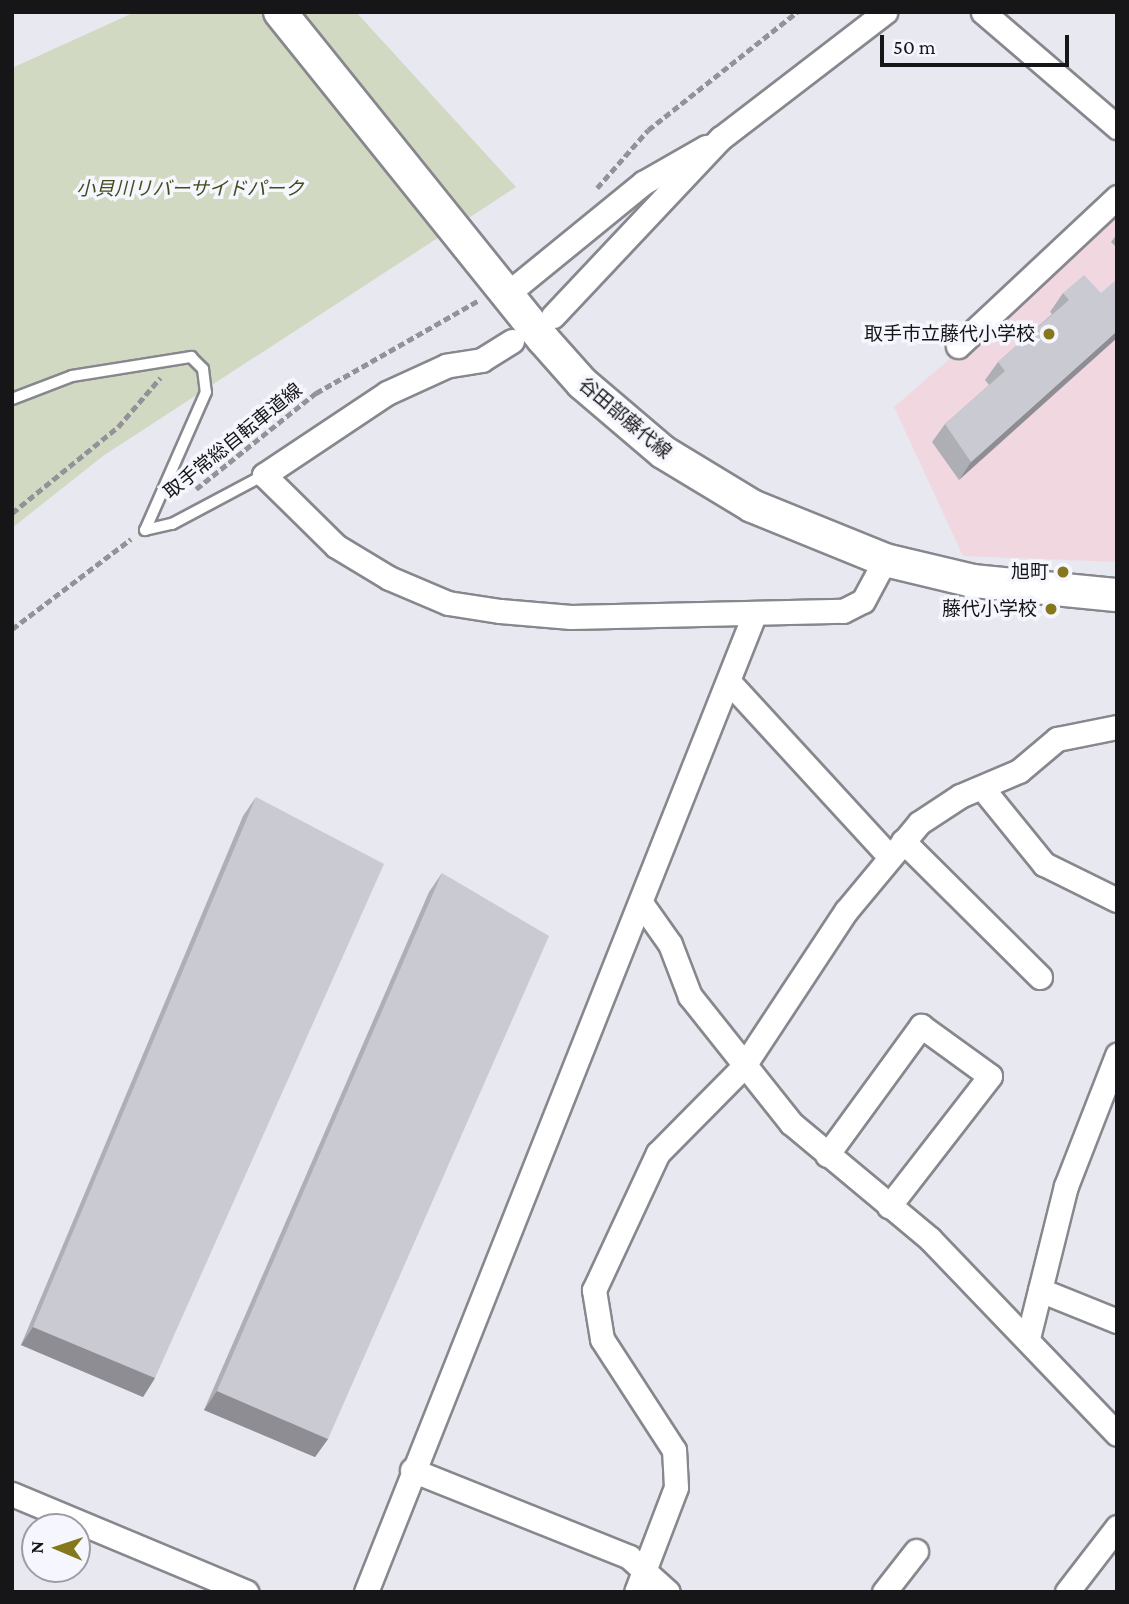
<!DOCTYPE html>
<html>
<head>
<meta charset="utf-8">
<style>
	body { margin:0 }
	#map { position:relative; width:1129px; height:1604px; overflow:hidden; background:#e8e8f0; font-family:"Crimson Pro","Noto Sans JP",serif }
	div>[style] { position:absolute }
	.education>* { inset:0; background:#f1d8e0 }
	.green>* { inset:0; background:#d2d9c2 }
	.path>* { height:4.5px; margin-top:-2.25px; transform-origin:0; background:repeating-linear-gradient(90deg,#929298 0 7px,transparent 0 10.5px) }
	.roads { filter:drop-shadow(2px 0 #87878e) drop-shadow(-2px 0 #87878e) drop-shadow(0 2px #87878e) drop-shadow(0 -2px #87878e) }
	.service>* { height:10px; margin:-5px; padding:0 5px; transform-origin:5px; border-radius:5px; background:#fff }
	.minor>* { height:23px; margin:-11.5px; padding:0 11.5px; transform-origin:11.5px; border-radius:11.5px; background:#fff }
	.secondary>* { height:32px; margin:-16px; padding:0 16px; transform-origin:16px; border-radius:16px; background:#fff }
	.wall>* { inset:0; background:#aeaeb5 }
	.shaded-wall>* { inset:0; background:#8d8d93 }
	.building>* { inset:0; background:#cacad2 }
	.dots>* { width:19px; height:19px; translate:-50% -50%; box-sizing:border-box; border:4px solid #f6f6fe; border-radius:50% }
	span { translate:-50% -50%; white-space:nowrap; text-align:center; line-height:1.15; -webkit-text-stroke:7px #f6f6fe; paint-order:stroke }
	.park-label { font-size:19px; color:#404d1a; font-style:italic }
	.poi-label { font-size:19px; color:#161618 }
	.right { translate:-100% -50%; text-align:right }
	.street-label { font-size:19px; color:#161618 }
	.frame { position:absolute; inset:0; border:14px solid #161618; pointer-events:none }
	.north { position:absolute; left:21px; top:1513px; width:70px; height:70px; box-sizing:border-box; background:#f6f6fe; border:2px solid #9c9ca2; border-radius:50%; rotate:272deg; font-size:19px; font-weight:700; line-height:28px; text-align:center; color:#161618 }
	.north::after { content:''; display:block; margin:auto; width:24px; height:32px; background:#85781c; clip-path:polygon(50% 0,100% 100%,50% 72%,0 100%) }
	.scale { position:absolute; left:880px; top:35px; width:189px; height:32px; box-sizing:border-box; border:4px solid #161618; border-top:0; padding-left:9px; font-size:21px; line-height:24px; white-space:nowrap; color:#161618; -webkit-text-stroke:5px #f6f6fe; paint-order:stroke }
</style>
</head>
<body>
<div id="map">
	<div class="education">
		<i style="clip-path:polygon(1117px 214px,1117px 562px,963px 556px,894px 407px)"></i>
	</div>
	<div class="green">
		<i style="clip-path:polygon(135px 12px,356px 12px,516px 187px,103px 456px,12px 528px,12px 68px)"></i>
	</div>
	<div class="path">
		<i style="left:597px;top:188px;width:77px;rotate:-48.7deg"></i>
		<i style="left:648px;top:130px;width:190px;rotate:-38.4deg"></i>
		<i style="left:196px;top:489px;width:154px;rotate:-38.7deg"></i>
		<i style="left:316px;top:393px;width:188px;rotate:-29.7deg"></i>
		<i style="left:12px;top:513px;width:136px;rotate:-39.1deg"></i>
		<i style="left:118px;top:427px;width:65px;rotate:-49.4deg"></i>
		<i style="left:12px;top:629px;width:149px;rotate:-37.1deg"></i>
	</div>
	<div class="roads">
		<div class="service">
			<i style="left:12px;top:399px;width:64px;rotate:-21deg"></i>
			<i style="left:72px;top:376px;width:121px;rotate:-9.1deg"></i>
			<i style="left:191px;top:357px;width:17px;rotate:45deg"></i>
			<i style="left:203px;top:369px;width:23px;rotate:83deg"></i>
			<i style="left:206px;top:392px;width:151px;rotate:113.8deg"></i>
			<i style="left:145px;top:530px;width:28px;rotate:-13deg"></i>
			<i style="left:172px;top:524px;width:104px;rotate:-28deg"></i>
		</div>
		<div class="minor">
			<i style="left:983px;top:12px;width:177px;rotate:40.6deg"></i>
			<i style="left:507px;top:294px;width:176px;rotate:-39.2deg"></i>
			<i style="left:643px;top:183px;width:73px;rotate:-29.7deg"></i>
			<i style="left:553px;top:316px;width:245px;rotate:-46.7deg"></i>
			<i style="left:721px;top:138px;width:207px;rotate:-37.5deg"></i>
			<i style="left:512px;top:341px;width:36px;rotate:148deg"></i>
			<i style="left:482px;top:360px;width:36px;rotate:171deg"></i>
			<i style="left:446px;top:366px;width:65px;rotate:155.4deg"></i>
			<i style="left:387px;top:393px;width:148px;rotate:146.3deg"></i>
			<i style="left:264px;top:475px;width:101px;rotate:44.6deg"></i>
			<i style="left:336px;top:546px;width:62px;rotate:31.1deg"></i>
			<i style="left:389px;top:578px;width:64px;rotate:23deg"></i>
			<i style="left:448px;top:603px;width:53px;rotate:8.7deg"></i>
			<i style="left:500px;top:611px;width:71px;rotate:4.8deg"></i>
			<i style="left:571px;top:617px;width:272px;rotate:-1.3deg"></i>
			<i style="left:843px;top:611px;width:22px;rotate:-27deg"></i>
			<i style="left:863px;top:601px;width:47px;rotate:-61.8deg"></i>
			<i style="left:958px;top:346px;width:218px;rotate:-43.1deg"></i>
			<i style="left:730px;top:683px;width:236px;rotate:47.4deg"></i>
			<i style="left:983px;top:789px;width:97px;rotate:50.9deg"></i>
			<i style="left:1044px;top:864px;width:81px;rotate:26.3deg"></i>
			<i style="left:903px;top:841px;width:193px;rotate:44.8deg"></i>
			<i style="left:641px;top:903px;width:50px;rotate:54.7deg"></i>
			<i style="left:670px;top:944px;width:56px;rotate:69deg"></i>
			<i style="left:690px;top:996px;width:162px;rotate:51.5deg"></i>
			<i style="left:791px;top:1123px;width:181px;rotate:39.8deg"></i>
			<i style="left:930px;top:1239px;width:270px;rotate:46.2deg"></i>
			<i style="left:827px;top:1155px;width:160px;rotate:-53.9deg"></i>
			<i style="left:921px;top:1026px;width:85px;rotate:35.9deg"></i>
			<i style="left:990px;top:1076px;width:165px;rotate:127.8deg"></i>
			<i style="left:1040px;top:1290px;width:83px;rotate:21.9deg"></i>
			<i style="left:1028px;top:1338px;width:157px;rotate:-76deg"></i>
			<i style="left:1066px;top:1186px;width:141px;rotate:-68.7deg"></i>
			<i style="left:412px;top:1470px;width:234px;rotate:21.8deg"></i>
			<i style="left:629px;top:1557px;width:52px;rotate:41.9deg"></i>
			<i style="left:12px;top:1494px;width:254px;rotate:22.7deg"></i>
			<i style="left:366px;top:1592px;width:1051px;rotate:-68.34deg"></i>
			<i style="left:636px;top:1592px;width:112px;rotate:-69.1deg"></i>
			<i style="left:676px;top:1487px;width:37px;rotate:-93deg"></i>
			<i style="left:674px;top:1450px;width:132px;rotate:-123deg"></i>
			<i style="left:602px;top:1339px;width:50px;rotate:-99.3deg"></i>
			<i style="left:594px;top:1290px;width:151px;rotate:-65deg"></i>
			<i style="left:658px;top:1153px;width:121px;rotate:-45.3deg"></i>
			<i style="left:743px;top:1067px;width:187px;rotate:-56.6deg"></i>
			<i style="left:846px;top:911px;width:114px;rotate:-50.3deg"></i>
			<i style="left:919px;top:823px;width:49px;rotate:-33.4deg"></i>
			<i style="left:960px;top:796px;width:64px;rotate:-23deg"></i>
			<i style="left:1019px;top:771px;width:50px;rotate:-40.1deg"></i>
			<i style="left:1057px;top:739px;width:61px;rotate:-11.3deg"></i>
			<i style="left:884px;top:1592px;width:52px;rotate:-52deg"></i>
			<i style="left:1067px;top:1592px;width:82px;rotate:-52.4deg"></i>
		</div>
		<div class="secondary">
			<i style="left:280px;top:12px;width:420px;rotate:51.2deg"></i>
			<i style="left:543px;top:339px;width:59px;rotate:48.4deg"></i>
			<i style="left:582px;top:383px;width:106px;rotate:40.4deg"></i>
			<i style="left:663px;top:452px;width:104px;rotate:31.2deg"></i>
			<i style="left:752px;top:506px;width:144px;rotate:22.1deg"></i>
			<i style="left:885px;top:560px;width:90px;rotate:13.4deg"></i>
			<i style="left:973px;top:581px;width:145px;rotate:5.6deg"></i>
		</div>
	</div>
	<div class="wall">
		<i style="clip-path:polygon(1117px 234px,1117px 248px,1111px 242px)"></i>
		<i style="clip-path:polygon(1063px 293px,1101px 293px,959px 480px,932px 442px,945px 424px,989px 385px,985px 380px,998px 362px,1052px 314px,1050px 312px)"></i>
		<i style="clip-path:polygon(256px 797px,155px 1378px,143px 1397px,21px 1345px,243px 816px)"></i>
		<i style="clip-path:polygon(442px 873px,328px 1439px,315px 1457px,204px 1410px,429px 892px)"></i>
	</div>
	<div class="shaded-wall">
		<i style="clip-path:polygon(1117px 331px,1117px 338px,959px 480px,971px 462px)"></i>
		<i style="clip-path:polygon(33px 1327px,155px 1378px,143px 1397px,21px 1345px)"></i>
		<i style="clip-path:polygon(217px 1391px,328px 1439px,315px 1457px,204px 1410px)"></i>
	</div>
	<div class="building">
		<i style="clip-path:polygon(1084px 275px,1101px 293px,1117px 279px,1117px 331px,971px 462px,945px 424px,1005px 371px,998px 362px,1069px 300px,1063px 293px)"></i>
		<i style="clip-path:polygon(256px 797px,384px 864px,155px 1378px,33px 1327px)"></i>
		<i style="clip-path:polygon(442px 873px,549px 936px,328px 1439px,217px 1391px)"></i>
	</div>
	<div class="dots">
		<i style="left:1049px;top:334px;background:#85781c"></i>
		<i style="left:1063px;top:572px;background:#85781c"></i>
		<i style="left:1051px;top:609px;background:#85781c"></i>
	</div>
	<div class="park-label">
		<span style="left:190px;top:189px">小貝川リバーサイドパーク</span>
	</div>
	<div class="poi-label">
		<span class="right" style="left:1035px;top:334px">取手市立藤代小学校</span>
		<span class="right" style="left:1049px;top:572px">旭町</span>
		<span class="right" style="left:1037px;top:609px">藤代小学校</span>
	</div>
	<div class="street-label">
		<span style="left:625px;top:418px;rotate:40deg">谷田部藤代線</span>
		<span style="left:233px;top:441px;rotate:-39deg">取手常総自転車道線</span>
	</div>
	<div class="frame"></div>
	<div class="north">N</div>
	<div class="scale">50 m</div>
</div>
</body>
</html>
